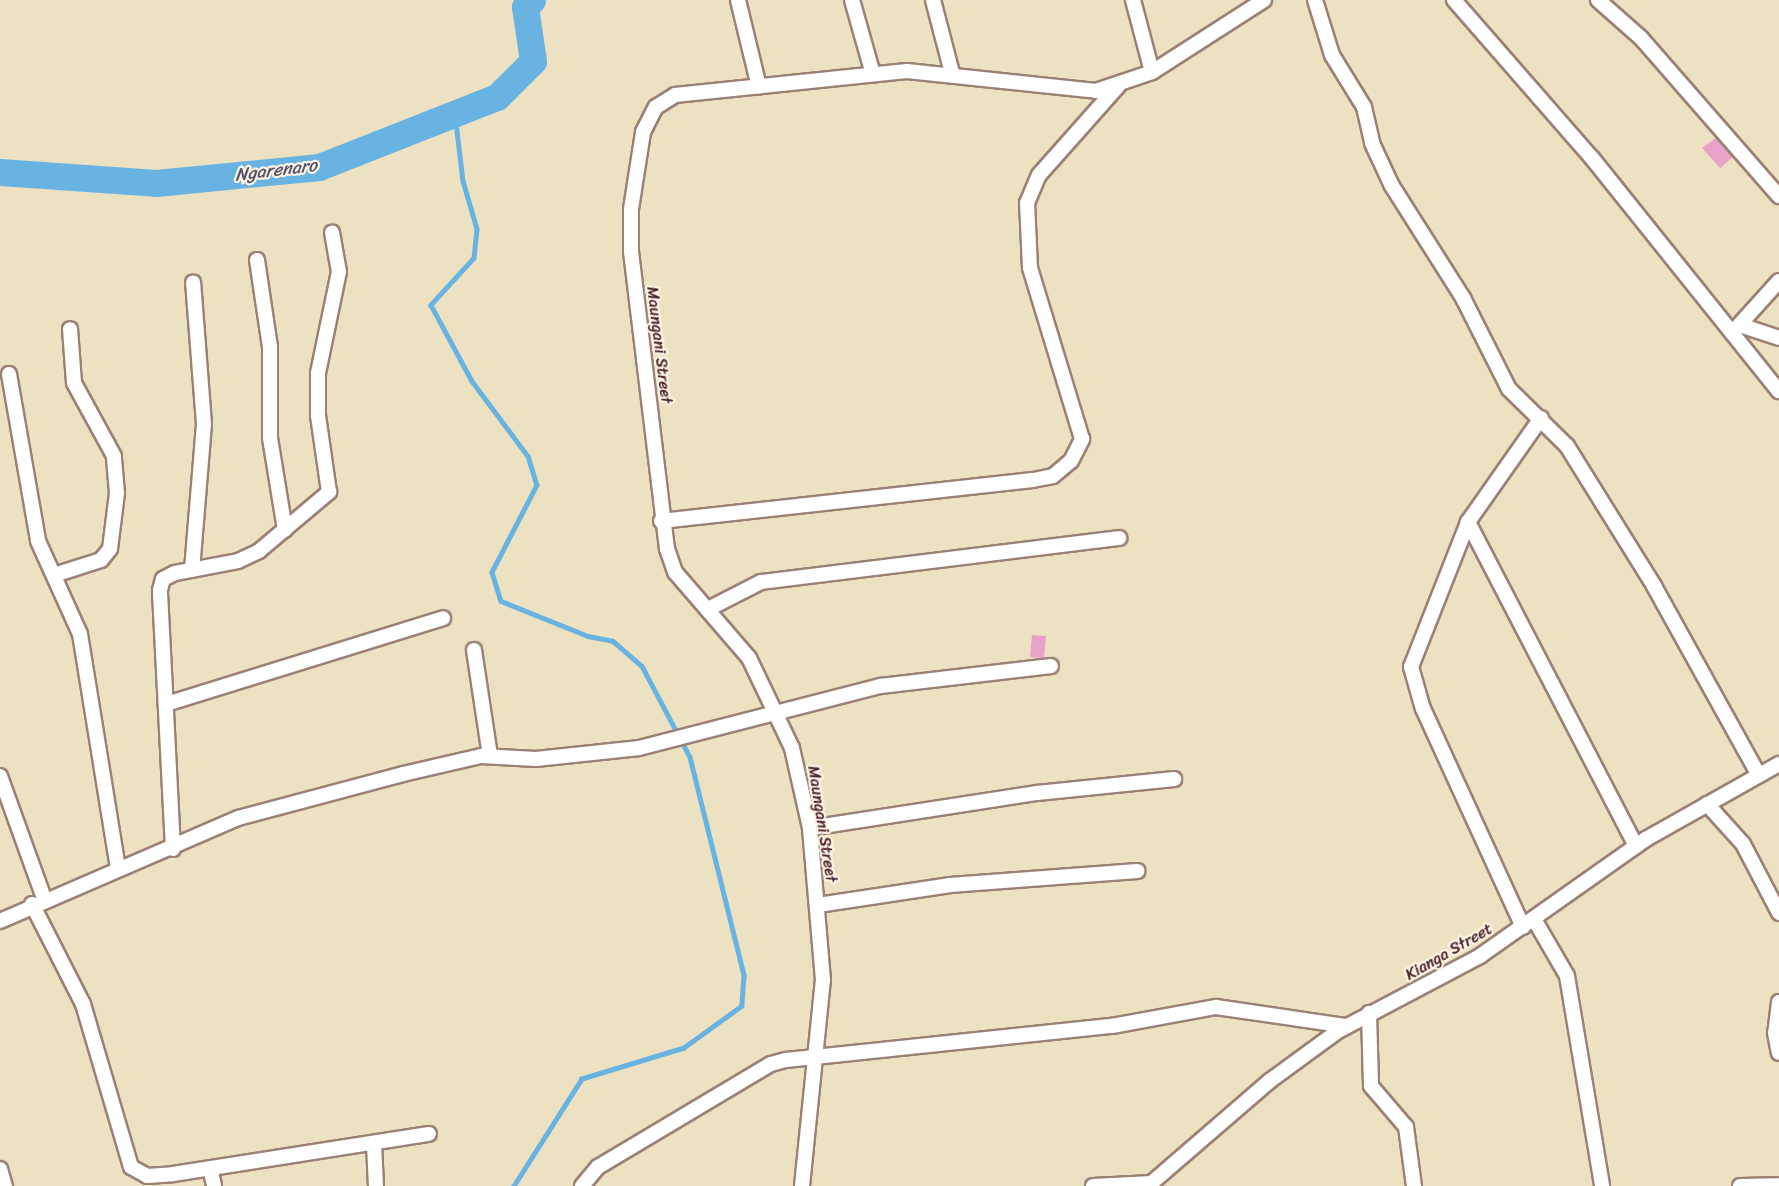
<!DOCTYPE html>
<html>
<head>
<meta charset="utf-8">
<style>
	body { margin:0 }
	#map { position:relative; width:1779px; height:1186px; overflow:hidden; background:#ece2c1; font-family:Sriracha,sans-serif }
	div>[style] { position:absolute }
	.stream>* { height:4.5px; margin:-2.25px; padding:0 2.25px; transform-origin:2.25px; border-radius:2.25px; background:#68b3e1 }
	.river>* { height:27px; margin:-13.5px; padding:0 13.5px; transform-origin:13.5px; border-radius:13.5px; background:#68b3e1 }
	.building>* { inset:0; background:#e8a2c7 }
	.roads { filter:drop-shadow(2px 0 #9b8076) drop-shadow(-2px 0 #9b8076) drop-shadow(0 2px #9b8076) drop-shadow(0 -2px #9b8076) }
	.minor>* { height:14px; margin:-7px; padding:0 7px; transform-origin:7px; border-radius:7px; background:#fff }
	span { translate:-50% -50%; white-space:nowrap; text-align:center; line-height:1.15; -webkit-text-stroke:4.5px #fcf5e5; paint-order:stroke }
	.street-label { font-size:16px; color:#4a1f2b }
	.water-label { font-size:18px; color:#54536b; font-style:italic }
</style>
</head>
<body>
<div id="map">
	<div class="stream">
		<i style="left:455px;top:114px;width:67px;rotate:83.2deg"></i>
		<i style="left:463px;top:181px;width:50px;rotate:73.7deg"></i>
		<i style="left:477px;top:229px;width:29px;rotate:96deg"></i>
		<i style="left:474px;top:258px;width:64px;rotate:132.5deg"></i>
		<i style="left:431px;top:305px;width:86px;rotate:61.7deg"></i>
		<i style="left:472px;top:381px;width:94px;rotate:53.3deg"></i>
		<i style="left:528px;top:456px;width:30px;rotate:73deg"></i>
		<i style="left:537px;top:485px;width:98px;rotate:117.3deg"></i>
		<i style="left:492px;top:572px;width:30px;rotate:73deg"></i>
		<i style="left:501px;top:601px;width:94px;rotate:21.9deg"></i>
		<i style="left:588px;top:636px;width:25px;rotate:11deg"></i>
		<i style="left:613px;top:641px;width:38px;rotate:41deg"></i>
		<i style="left:642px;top:666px;width:103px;rotate:62.2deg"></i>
		<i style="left:690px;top:757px;width:225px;rotate:76.1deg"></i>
		<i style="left:744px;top:975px;width:31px;rotate:94deg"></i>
		<i style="left:742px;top:1006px;width:72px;rotate:144.1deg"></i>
		<i style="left:684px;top:1048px;width:107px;rotate:163.1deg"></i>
		<i style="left:582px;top:1079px;width:127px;rotate:122.4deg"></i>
	</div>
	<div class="river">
		<i style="left:0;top:172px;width:156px;rotate:4deg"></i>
		<i style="left:156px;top:183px;width:164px;rotate:-5.6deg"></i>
		<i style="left:319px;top:167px;width:191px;rotate:-21.5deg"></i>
		<i style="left:497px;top:97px;width:51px;rotate:-45deg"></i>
		<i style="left:533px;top:61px;width:55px;rotate:-98.4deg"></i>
		<i style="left:525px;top:7px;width:10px;rotate:-45deg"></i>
	</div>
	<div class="building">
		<i style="clip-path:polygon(1716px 138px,1733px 157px,1720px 168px,1702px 148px)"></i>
		<i style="clip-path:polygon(1032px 635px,1046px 636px,1044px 658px,1030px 657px)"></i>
	</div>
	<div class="roads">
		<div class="minor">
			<i style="left:738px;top:0;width:89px;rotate:76.4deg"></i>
			<i style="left:852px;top:0;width:77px;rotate:74.2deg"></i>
			<i style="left:933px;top:0;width:75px;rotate:75.4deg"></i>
			<i style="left:1133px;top:0;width:74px;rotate:75.2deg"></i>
			<i style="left:1315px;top:0;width:58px;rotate:72.8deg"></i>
			<i style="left:1332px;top:55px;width:61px;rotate:58.4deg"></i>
			<i style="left:1364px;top:107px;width:37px;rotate:77deg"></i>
			<i style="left:1372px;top:143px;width:47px;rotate:65.1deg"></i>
			<i style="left:1392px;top:186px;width:133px;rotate:57.6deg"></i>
			<i style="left:1463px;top:298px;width:102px;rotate:63.2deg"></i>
			<i style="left:1509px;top:389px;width:81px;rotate:44.5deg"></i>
			<i style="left:1567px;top:446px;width:165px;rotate:58.1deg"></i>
			<i style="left:1654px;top:586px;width:215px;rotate:61deg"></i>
			<i style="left:1454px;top:0;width:210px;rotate:48.9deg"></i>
			<i style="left:1592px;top:158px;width:299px;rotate:51.3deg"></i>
			<i style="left:1598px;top:0;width:57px;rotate:41.5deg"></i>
			<i style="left:1641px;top:38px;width:210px;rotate:48.9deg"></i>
			<i style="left:257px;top:260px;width:88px;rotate:81.5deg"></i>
			<i style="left:270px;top:347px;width:91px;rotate:90deg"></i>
			<i style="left:270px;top:438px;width:93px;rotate:80.7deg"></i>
			<i style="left:1740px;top:325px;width:41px;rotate:18.4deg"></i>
			<i style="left:1732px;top:333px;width:70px;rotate:-47.9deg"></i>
			<i style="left:9px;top:374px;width:169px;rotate:80.1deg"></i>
			<i style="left:38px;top:541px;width:102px;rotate:65.7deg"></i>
			<i style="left:80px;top:634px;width:237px;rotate:80.8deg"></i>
			<i style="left:661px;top:521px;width:374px;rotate:-6.3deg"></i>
			<i style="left:1033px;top:480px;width:20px;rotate:-11deg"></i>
			<i style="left:1053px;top:476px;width:23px;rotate:-40deg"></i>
			<i style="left:1071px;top:461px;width:25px;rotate:-63deg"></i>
			<i style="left:1082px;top:439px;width:179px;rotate:-106.9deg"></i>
			<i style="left:1030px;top:268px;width:65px;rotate:-92.6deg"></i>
			<i style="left:1027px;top:203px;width:30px;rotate:-67deg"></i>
			<i style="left:1039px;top:175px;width:120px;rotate:-48.4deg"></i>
			<i style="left:1468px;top:522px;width:365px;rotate:62.6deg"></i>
			<i style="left:192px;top:570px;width:146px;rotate:-85.3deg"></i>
			<i style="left:204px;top:424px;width:142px;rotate:-94.4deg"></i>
			<i style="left:54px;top:575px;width:49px;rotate:-17.7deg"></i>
			<i style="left:101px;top:560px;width:14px;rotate:-51deg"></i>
			<i style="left:110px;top:549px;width:56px;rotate:-82.9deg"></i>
			<i style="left:117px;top:493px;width:37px;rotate:-95deg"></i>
			<i style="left:114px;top:456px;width:83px;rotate:-118.7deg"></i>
			<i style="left:74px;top:383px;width:54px;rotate:-94.2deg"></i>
			<i style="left:708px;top:609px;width:59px;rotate:-27deg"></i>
			<i style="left:761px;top:582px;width:361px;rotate:-7deg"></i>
			<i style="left:474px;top:650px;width:107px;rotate:81.4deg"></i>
			<i style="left:166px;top:704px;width:290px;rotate:-17.2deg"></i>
			<i style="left:0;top:776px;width:130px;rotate:70.2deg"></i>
			<i style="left:1707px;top:804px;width:54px;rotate:48deg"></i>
			<i style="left:1743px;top:844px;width:78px;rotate:62.4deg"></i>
			<i style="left:810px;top:828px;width:230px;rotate:-8.8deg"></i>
			<i style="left:1037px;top:793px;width:138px;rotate:-5.8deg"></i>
			<i style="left:173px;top:849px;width:259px;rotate:-92.9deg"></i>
			<i style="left:160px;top:590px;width:11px;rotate:-75deg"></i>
			<i style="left:163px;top:579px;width:13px;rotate:-27deg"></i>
			<i style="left:175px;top:573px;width:64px;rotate:-10.8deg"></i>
			<i style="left:238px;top:561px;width:23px;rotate:-25deg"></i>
			<i style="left:259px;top:551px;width:92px;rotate:-40.1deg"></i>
			<i style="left:329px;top:492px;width:77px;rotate:-98.2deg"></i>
			<i style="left:318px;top:416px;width:43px;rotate:-90deg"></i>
			<i style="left:318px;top:373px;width:103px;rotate:-78.3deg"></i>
			<i style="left:339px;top:272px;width:40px;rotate:-100deg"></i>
			<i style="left:32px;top:904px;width:112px;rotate:63deg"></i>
			<i style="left:83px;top:1004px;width:170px;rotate:73.6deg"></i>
			<i style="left:131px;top:1167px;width:18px;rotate:29deg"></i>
			<i style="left:147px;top:1176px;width:26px;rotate:-4deg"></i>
			<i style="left:173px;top:1174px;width:259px;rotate:-8.9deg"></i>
			<i style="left:818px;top:905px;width:134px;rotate:-8.6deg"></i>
			<i style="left:950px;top:885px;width:188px;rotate:-4.3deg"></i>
			<i style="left:1534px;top:919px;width:66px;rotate:59.9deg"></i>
			<i style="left:1567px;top:976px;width:213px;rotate:80.5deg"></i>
			<i style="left:0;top:921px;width:259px;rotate:-23.4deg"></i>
			<i style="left:238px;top:818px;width:171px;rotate:-14.9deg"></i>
			<i style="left:403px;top:774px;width:80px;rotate:-13deg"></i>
			<i style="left:481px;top:756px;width:55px;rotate:3.1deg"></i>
			<i style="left:536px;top:759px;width:104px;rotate:-6.1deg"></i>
			<i style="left:639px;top:748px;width:250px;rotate:-14.4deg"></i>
			<i style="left:881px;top:686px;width:171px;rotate:-6.7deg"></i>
			<i style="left:1523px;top:927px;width:240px;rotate:-114.6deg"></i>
			<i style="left:1423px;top:709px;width:44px;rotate:-105.9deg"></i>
			<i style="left:1411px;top:667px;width:156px;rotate:-68.5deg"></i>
			<i style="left:1468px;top:522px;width:127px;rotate:-54.9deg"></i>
			<i style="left:1779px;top:1002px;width:31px;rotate:97deg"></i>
			<i style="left:1775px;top:1033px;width:20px;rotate:79deg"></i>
			<i style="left:1369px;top:1013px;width:73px;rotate:88.4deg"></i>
			<i style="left:1371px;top:1086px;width:54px;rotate:49.5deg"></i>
			<i style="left:1406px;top:1127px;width:60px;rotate:82.3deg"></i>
			<i style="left:374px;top:1144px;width:42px;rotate:87.3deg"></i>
			<i style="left:210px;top:1168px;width:18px;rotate:77deg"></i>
			<i style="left:0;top:1169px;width:18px;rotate:74deg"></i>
			<i style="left:582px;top:1186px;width:25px;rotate:-50deg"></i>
			<i style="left:598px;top:1167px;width:201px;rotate:-30.8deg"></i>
			<i style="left:771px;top:1064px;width:16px;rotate:-15deg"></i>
			<i style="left:786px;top:1060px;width:328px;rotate:-6deg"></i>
			<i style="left:1112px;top:1026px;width:106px;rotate:-10.4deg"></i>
			<i style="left:1216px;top:1007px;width:132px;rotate:8.3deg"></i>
			<i style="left:802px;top:1186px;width:207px;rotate:-84.2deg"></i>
			<i style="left:823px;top:980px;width:153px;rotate:-94.9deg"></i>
			<i style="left:810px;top:828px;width:82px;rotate:-102.7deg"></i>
			<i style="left:792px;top:748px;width:100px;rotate:-115.5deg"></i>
			<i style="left:749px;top:658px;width:113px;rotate:-130.7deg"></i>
			<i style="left:675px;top:572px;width:24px;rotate:-109deg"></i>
			<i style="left:667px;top:549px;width:300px;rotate:-96.9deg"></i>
			<i style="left:631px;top:251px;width:42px;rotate:-90deg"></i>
			<i style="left:631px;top:209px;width:78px;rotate:-81.1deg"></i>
			<i style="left:643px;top:132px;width:28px;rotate:-63deg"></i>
			<i style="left:656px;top:107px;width:22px;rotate:-32deg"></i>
			<i style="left:675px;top:95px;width:233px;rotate:-5.9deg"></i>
			<i style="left:907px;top:71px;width:190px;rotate:6deg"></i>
			<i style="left:1096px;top:91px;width:59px;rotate:-18.7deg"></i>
			<i style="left:1152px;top:72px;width:133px;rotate:-32.7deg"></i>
			<i style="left:1093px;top:1186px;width:59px;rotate:-2.9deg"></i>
			<i style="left:1148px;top:1186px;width:162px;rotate:-40.8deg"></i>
			<i style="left:1271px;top:1080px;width:83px;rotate:-36.2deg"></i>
			<i style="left:1338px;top:1031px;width:161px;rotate:-27.8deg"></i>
			<i style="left:1480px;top:956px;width:203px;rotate:-35.2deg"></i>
			<i style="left:1646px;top:839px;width:153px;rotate:-29.4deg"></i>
			<i style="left:1740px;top:1186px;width:39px;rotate:-1deg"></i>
		</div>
	</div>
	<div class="street-label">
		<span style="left:659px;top:345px;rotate:83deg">Maungani Street</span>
		<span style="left:822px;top:824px;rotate:81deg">Maungani Street</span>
		<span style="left:1449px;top:952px;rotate:-30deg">Kianga Street</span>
	</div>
	<div class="water-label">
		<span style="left:276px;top:170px;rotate:-7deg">Ngarenaro</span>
	</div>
</div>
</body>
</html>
